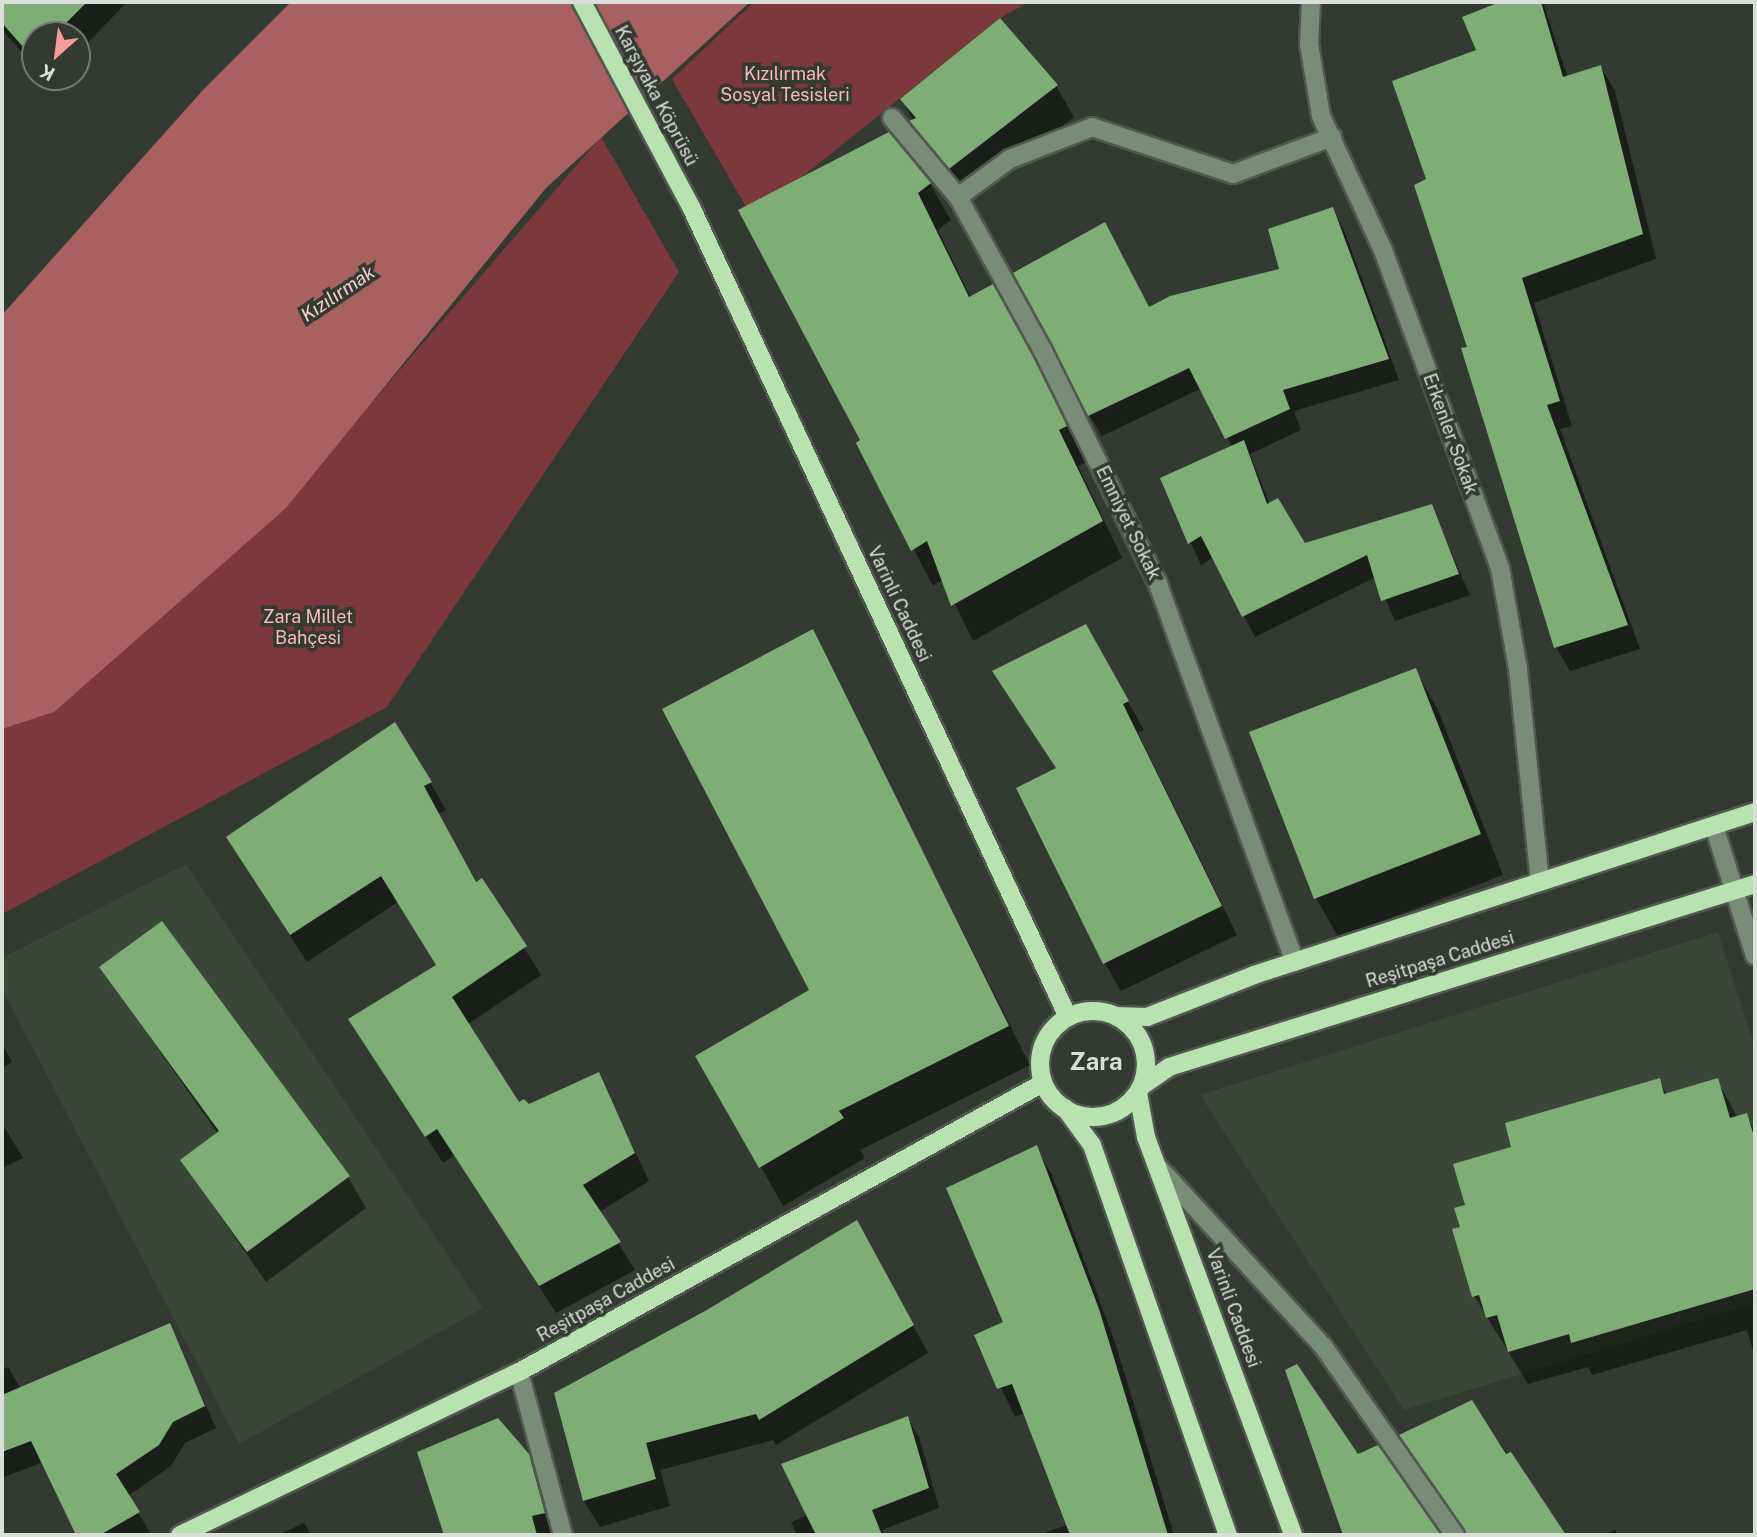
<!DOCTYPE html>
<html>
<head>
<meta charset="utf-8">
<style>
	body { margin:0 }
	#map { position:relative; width:1757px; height:1537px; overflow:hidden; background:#333a31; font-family:"Public Sans",sans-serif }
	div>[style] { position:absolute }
	.built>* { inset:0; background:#3a4638 }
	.green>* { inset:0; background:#7c383a }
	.water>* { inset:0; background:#a86060 }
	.shadow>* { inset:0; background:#0007 }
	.building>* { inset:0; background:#7eae76 }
	.roads { filter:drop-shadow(2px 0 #51584f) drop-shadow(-2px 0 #51584f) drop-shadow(0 2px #51584f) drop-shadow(0 -2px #51584f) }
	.minor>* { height:18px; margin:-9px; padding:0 9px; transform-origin:9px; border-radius:9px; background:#788d75 }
	.major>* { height:18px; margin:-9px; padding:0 9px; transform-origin:9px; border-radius:9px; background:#b8e3b1 }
	.major>.ring { margin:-9px; padding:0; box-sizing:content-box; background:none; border:18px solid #b8e3b1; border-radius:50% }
	span { translate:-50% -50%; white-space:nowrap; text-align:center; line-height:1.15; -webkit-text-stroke:7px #333a31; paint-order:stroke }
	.park-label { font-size:18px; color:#f9b9b8 }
	.street-label { font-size:18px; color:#dadfda }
	.water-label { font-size:19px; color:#fbcfce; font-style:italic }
	.district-label { font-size:24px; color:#dadfda; font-weight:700 }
	.frame { position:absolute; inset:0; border:4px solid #dadfda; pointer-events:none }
	.north { position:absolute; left:21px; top:21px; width:70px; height:70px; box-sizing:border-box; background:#333a31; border:2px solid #767c75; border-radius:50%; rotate:208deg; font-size:19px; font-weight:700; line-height:28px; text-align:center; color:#dadfda }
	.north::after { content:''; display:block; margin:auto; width:24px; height:32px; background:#f59b9b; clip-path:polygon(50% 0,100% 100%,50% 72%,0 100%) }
</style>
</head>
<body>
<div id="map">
	<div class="built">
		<i style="clip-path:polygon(186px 864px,483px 1308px,239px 1444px,2px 989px,2px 958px)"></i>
		<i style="clip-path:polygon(1718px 932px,1755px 1048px,1755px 1303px,1404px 1410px,1200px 1095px)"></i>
	</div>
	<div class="green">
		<i style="clip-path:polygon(754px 2px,1029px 2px,1000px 18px,752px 217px,672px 79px)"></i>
		<i style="clip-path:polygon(601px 137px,679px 272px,387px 707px,2px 914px,2px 714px,265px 526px)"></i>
	</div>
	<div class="water">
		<i style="clip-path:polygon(291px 2px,750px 2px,546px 188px,286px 508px,54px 712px,2px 729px,2px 315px,203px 90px)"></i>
	</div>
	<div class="shadow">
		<i style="clip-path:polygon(2px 2px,127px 2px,77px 54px,77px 35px,35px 35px,35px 67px,2px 30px)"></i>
		<i style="clip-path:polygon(1505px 2px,1543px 2px,1568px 78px,1601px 67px,1615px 91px,1656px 259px,1534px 303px,1572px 426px,1560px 429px,1640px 649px,1570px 671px,1556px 647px,1469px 348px,1428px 180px,1478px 51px,1464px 18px)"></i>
		<i style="clip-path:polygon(44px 77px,55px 77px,49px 83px)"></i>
		<i style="clip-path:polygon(1056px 86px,1074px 117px,969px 199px,930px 153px,902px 99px)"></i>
		<i style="clip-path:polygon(888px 134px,930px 184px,951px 220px,938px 230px,971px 298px,1013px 322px,1086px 462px,1078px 466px,1122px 558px,973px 641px,943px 579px,933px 586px,858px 443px,862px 441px)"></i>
		<i style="clip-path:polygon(1332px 209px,1344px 230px,1399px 380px,1294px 411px,1301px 430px,1250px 454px,1270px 505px,1304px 545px,1431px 507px,1470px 595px,1395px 621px,1376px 577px,1255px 637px,1214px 557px,1201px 565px,1162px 479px,1232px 447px,1202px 388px,1102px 436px,1089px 415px,1150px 309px,1281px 270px)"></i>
		<i style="clip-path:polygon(1085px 626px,1144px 730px,1138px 733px,1237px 935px,1121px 991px,1105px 963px,1057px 770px,995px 672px)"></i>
		<i style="clip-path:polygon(812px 631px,1030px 1065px,860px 1150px,865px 1158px,783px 1206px,698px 1056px,811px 990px)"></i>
		<i style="clip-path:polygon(1415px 670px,1438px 710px,1503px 875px,1339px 938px,1316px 898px,1251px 733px)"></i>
		<i style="clip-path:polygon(430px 782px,446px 810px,438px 814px,476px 884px,482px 880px,541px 975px,468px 1024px,519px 1104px,528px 1107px,598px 1074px,649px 1181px,599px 1212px,635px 1270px,556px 1313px,455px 1155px,443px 1163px,350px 1019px,437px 966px,398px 902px,307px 962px,244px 864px)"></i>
		<i style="clip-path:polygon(101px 968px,348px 1177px,366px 1208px,266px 1282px,182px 1161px,218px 1134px)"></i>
		<i style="clip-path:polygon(2px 1044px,12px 1062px,2px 1068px)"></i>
		<i style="clip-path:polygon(1659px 1080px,1667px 1095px,1717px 1080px,1738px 1118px,1746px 1115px,1755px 1131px,1755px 1358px,1747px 1330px,1592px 1375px,1588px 1367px,1528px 1384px,1474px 1296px,1462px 1228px,1467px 1206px,1514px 1149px)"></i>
		<i style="clip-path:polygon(2px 1123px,23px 1158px,2px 1168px)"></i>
		<i style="clip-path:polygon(1036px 1147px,1052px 1175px,1114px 1339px,1174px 1535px,1047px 1535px,1046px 1532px,1068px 1525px,1025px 1413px,1015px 1417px,976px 1336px,1005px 1323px)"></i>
		<i style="clip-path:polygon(872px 1249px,928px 1353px,776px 1445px,773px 1440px,660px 1470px,670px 1506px,600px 1527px,584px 1501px,556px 1393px)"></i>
		<i style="clip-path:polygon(169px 1325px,216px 1428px,185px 1443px,171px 1466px,128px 1496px,151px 1534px,78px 1535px,43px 1462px,2px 1478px,2px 1370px,8px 1367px,21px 1389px)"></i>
		<i style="clip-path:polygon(1471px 1402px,1564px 1535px,1465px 1535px)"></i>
		<i style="clip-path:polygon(907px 1418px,919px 1437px,939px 1508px,882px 1530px,884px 1535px,797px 1535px,791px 1522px,808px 1515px)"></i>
		<i style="clip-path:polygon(419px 1453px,528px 1455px,544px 1483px,558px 1535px,445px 1535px)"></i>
		<i style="clip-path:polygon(304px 1523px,311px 1535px,278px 1535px)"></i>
		<i style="clip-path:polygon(1615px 1530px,1618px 1535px,1602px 1535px)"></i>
	</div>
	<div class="building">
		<i style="clip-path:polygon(2px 2px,87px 2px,54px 35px,35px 35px,32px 57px,2px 23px)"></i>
		<i style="clip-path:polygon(1500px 2px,1541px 2px,1563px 77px,1601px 65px,1643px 234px,1522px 278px,1560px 401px,1547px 405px,1628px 625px,1554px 648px,1461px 348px,1467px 347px,1414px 185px,1426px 179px,1392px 81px,1476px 50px,1462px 17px)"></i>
		<i style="clip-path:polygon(1000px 18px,1058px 85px,949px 169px,909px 121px,916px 118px,900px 99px)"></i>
		<i style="clip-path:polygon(889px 132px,931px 183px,918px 193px,969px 297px,993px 284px,1033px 356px,1067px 426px,1059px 430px,1103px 521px,951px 606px,927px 541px,911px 551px,856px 443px,860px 440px,738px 210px)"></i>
		<i style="clip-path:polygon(1333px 207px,1389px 359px,1283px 390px,1290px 409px,1225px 439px,1189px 368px,1088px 416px,1013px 273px,1105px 222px,1149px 307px,1170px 296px,1279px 269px,1268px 229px)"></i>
		<i style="clip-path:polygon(1244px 440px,1267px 504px,1278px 498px,1305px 543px,1432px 504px,1459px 574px,1381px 601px,1367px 555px,1242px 617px,1201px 536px,1188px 544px,1160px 478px)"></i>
		<i style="clip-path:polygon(1086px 624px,1129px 701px,1123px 704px,1222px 906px,1103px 964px,1016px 788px,1056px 768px,992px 671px)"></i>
		<i style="clip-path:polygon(813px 629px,1009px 1026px,839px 1111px,844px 1118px,759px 1168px,695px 1056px,809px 990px,662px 709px)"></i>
		<i style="clip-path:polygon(1416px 668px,1481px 834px,1314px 899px,1249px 732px)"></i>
		<i style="clip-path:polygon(395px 722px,432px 782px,424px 786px,476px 882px,482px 878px,527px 946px,452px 997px,519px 1102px,524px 1099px,529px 1104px,599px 1072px,635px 1153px,583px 1185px,621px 1242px,539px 1286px,437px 1129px,425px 1137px,348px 1019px,436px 965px,381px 876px,290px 935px,226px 837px)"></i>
		<i style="clip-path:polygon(162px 921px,350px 1176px,247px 1252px,180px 1160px,219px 1131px,99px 967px)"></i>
		<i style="clip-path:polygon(1660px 1078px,1664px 1094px,1718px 1078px,1730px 1118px,1747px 1113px,1755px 1140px,1755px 1289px,1571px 1343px,1569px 1334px,1508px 1352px,1497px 1315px,1486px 1318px,1479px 1295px,1472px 1297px,1452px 1229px,1460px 1227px,1454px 1208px,1465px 1205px,1453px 1164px,1511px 1147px,1505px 1123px)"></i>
		<i style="clip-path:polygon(1037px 1145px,1099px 1309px,1168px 1535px,1070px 1535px,1012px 1384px,997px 1389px,974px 1335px,1003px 1322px,946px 1188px)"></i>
		<i style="clip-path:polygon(857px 1220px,914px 1325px,759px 1420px,756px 1414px,646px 1443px,656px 1479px,583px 1501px,554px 1393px,705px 1311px)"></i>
		<i style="clip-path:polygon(170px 1323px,205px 1406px,173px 1422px,159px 1445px,116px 1474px,140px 1512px,100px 1535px,76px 1535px,31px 1441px,2px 1452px,2px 1395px)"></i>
		<i style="clip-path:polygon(1297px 1364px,1358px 1454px,1378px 1445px,1441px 1535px,1343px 1535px,1285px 1370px)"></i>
		<i style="clip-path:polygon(1472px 1400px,1506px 1454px,1511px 1452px,1566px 1535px,1466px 1535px,1399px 1435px)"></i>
		<i style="clip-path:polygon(908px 1416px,929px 1488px,872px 1510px,882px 1535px,816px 1535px,781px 1464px)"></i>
		<i style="clip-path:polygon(498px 1418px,529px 1454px,545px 1513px,532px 1516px,537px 1535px,444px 1535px,417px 1452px)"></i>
	</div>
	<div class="roads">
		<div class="minor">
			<i style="left:1311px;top:2px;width:42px;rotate:92.7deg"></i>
			<i style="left:1309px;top:44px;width:73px;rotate:80.5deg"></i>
			<i style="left:1321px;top:116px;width:148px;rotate:65.2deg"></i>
			<i style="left:1383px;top:250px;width:339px;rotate:69.8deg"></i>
			<i style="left:1500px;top:568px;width:103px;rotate:79.9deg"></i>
			<i style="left:1518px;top:669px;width:214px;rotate:84.1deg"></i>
			<i style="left:892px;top:118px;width:103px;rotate:50.1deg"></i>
			<i style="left:958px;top:197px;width:176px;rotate:61.1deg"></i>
			<i style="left:1043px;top:351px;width:260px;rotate:63.7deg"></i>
			<i style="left:1158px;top:584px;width:402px;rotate:70.1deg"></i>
			<i style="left:958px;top:197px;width:64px;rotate:-36.2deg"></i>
			<i style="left:1010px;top:159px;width:88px;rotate:-21.3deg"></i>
			<i style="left:1092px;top:127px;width:149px;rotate:18.4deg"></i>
			<i style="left:1233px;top:174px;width:106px;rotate:-20.5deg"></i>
			<i style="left:1714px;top:826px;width:136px;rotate:72.5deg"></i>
			<i style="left:1160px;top:1169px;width:241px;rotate:47.4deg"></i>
			<i style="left:1323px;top:1346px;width:231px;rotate:55.1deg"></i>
			<i style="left:519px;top:1372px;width:169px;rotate:74.9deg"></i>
		</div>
		<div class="major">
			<i style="left:582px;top:2px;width:234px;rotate:62deg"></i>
			<i style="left:692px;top:209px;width:891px;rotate:65.05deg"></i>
			<i class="ring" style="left:1040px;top:1011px;width:88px;height:88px"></i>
			<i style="left:1116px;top:1016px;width:31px;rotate:2deg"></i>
			<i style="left:1147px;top:1017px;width:115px;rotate:-21.4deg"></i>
			<i style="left:1254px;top:975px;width:527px;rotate:-18.02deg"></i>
			<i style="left:1142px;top:1086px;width:33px;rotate:-35deg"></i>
			<i style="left:1169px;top:1067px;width:614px;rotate:-17.34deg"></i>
			<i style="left:1138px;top:1093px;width:45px;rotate:79.7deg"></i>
			<i style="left:1146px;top:1137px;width:424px;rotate:69.7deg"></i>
			<i style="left:1065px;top:1108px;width:46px;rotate:53.9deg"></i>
			<i style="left:1092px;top:1145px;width:413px;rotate:70.8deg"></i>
			<i style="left:180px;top:1535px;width:376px;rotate:-25.7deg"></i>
			<i style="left:519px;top:1372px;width:598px;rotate:-28.88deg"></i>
		</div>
	</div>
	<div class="park-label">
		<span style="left:785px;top:85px">Kızılırmak<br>Sosyal Tesisleri</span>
		<span style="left:308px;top:628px">Zara Millet<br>Bahçesi</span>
	</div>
	<div class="street-label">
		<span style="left:656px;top:96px;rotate:62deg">Karşıyaka Köprüsü</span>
		<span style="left:1450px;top:434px;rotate:70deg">Erkenler Sokak</span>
		<span style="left:1128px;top:523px;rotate:64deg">Emniyet Sokak</span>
		<span style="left:899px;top:604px;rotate:65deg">Varinli Caddesi</span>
		<span style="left:1440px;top:960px;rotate:-17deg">Reşitpaşa Caddesi</span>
		<span style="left:606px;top:1300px;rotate:-29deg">Reşitpaşa Caddesi</span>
		<span style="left:1233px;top:1308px;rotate:70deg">Varinli Caddesi</span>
	</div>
	<div class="water-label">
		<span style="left:338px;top:294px;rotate:-34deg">Kızılırmak</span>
	</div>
	<div class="district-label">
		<span style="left:1096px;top:1062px">Zara</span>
	</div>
	<div class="frame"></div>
	<div class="north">K</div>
</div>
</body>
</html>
